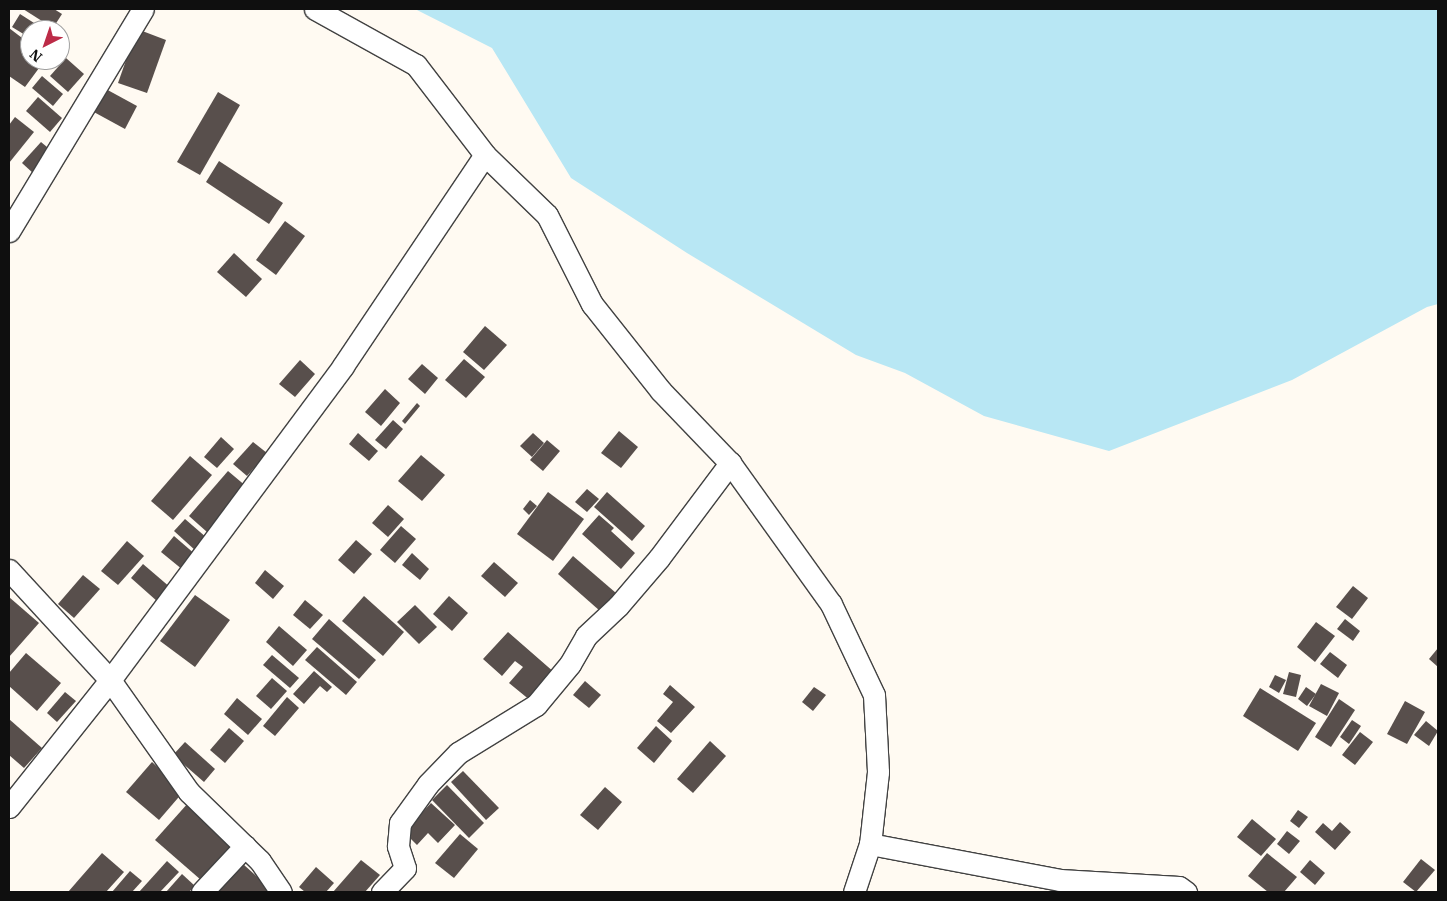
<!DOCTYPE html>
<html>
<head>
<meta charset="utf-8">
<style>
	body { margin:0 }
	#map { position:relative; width:1447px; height:901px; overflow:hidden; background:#fffaf2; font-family:"IBM Plex Serif",serif }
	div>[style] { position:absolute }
	.water>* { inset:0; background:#b8e7f4 }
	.building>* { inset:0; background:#584f4c }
	.roads { filter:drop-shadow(1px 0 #424242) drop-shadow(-1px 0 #424242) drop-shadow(0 1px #424242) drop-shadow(0 -1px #424242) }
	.street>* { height:21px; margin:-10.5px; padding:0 10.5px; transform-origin:10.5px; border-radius:10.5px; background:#fff }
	span { translate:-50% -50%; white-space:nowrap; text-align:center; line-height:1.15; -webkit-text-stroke:5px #fff; paint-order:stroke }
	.frame { position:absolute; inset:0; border:10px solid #0f0f0f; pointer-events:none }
	.north { position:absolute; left:20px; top:20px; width:50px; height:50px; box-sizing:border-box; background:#fff; border:1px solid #9f9f9f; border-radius:50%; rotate:221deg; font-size:14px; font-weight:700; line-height:20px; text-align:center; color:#0f0f0f }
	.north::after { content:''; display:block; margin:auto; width:18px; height:22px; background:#bc2b47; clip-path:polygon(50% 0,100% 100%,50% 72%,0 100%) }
</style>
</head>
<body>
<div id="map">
	<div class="water">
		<i style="clip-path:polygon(415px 9px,1438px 9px,1438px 304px,1427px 307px,1292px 380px,1109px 451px,984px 416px,905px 373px,856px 355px,687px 253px,571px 178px,492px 48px)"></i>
	</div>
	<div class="building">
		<i style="clip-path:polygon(23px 9px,54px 9px,62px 14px,53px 28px)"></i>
		<i style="clip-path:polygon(20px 14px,45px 30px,30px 30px,30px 38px,12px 27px)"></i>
		<i style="clip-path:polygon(9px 28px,30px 44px,30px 60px,45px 60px,25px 87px,9px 76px)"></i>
		<i style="clip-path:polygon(137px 29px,166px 40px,147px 93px,118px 83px)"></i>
		<i style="clip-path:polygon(66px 58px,84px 74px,68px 92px,50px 76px)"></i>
		<i style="clip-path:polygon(42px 76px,63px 94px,53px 106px,32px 88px)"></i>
		<i style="clip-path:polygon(104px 88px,137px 106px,125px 129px,92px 111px)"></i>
		<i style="clip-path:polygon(218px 92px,240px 105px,200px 175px,177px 162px)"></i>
		<i style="clip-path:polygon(38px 97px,62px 118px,50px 132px,26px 111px)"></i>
		<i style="clip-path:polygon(15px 117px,34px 132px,9px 163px,9px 125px)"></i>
		<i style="clip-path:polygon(41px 142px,53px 152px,34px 174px,22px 163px)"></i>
		<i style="clip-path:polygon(219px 161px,283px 203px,269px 224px,206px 182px)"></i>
		<i style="clip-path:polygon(285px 221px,305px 236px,276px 275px,256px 260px)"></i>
		<i style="clip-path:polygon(234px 253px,262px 279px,246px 297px,217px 272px)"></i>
		<i style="clip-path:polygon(485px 326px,507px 345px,484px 370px,463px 352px)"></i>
		<i style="clip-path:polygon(464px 359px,485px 377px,466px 398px,445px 380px)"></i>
		<i style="clip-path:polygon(300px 360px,315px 374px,295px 397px,279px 384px)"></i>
		<i style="clip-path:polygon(422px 364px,438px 378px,425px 394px,408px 379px)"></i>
		<i style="clip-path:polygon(385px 389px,400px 403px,381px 426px,365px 412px)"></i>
		<i style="clip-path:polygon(417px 403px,420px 406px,405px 424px,402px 421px)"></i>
		<i style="clip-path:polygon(393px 420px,403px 429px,386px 449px,375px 440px)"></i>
		<i style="clip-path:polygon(619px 431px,638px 447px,621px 468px,601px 453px)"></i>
		<i style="clip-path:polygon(358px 433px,378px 451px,369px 461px,349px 444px)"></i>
		<i style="clip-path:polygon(533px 433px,544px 443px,532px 457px,520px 446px)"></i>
		<i style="clip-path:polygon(221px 437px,234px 449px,217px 468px,204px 457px)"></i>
		<i style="clip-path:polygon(547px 440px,560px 451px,543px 471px,530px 460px)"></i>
		<i style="clip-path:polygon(253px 442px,267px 453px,247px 476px,233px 464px)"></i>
		<i style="clip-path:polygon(421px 455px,445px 475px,422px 501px,398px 481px)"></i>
		<i style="clip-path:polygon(190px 456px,212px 475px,173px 520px,151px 501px)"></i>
		<i style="clip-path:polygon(228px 471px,247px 487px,207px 532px,189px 516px)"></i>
		<i style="clip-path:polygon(587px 489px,599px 499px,587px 512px,575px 502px)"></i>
		<i style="clip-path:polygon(548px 492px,584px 519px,553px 561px,517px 534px)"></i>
		<i style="clip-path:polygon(607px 492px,645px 526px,632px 541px,594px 507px)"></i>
		<i style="clip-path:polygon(530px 500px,537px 506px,529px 515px,523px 509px)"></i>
		<i style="clip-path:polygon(388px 505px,404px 519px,388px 537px,372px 523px)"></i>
		<i style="clip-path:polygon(599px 515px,614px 528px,611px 531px,635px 553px,621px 569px,582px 534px)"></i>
		<i style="clip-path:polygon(185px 519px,207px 538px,196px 551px,174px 531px)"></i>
		<i style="clip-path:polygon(401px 526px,416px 539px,395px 563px,380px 550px)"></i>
		<i style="clip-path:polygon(174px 536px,196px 555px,183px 570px,161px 552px)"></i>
		<i style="clip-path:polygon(356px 540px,372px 554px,354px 574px,338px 560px)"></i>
		<i style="clip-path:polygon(127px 541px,144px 556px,118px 585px,101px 571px)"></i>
		<i style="clip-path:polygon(412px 553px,429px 569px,420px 580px,402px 565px)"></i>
		<i style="clip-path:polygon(573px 556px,616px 593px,600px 611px,558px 574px)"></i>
		<i style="clip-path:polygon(494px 562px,518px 583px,505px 597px,481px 576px)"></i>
		<i style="clip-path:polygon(143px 564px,171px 588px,158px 602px,131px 578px)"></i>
		<i style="clip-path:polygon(265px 570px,284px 586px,273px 599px,255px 583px)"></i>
		<i style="clip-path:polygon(83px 575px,100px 589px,74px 618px,58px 604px)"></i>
		<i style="clip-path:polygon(1353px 586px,1368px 598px,1352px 619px,1336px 607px)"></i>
		<i style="clip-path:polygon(195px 595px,230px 620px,195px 667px,160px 641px)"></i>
		<i style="clip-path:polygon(364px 596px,404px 632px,383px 656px,342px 621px)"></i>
		<i style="clip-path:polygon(449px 596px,468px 613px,452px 631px,433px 614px)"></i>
		<i style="clip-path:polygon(9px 597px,39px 623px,9px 657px)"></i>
		<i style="clip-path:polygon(305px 600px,323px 615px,310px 629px,293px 615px)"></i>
		<i style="clip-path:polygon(415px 605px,437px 627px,419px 644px,397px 622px)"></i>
		<i style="clip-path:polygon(329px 619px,376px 660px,359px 679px,312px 639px)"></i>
		<i style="clip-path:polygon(1345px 619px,1360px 631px,1353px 641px,1337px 629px)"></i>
		<i style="clip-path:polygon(1316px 622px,1335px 636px,1315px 662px,1297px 647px)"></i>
		<i style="clip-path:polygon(279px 626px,307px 650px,293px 666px,266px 642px)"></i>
		<i style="clip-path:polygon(508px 632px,555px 673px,531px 701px,509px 683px,523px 667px,515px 661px,502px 676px,483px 659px)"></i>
		<i style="clip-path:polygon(317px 647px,357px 682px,346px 695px,305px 660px)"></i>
		<i style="clip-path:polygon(1438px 648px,1438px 667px,1429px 659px)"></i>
		<i style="clip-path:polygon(1330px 652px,1347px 665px,1338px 678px,1320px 664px)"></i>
		<i style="clip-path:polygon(26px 653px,61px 683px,37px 711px,9px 686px,9px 673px)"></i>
		<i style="clip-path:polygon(272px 655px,299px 678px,290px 688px,263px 665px)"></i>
		<i style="clip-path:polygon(314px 671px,332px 687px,327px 692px,320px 686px,304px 704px,293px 694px)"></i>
		<i style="clip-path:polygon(1289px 672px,1301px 675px,1296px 697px,1283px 694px)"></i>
		<i style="clip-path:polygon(1275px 675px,1286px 680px,1279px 693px,1269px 687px)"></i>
		<i style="clip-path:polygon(272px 678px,287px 691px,271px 709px,256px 696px)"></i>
		<i style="clip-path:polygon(585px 681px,601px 695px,589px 708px,573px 695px)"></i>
		<i style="clip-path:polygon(1321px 684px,1339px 693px,1327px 716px,1309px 706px)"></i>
		<i style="clip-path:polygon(670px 685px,695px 707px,671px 733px,657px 721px,673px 702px,663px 694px)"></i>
		<i style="clip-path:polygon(814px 687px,826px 695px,813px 711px,802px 702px)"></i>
		<i style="clip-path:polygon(1306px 687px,1316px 694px,1307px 706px,1298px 699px)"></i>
		<i style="clip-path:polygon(1260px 688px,1316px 723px,1298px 751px,1243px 716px)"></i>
		<i style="clip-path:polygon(65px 692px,76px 701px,57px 722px,47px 713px)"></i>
		<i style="clip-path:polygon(287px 697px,299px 708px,275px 736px,263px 726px)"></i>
		<i style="clip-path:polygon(237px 698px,262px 719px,248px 735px,224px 714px)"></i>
		<i style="clip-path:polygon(1339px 699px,1355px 710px,1331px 747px,1315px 737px)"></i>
		<i style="clip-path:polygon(1405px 701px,1425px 712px,1407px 744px,1387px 734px)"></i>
		<i style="clip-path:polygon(9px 719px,42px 748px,24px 768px,9px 755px)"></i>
		<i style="clip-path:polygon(1352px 720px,1361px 726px,1349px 744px,1340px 737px)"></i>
		<i style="clip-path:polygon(1426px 721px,1438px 731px,1429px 746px,1414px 735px)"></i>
		<i style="clip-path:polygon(656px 726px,672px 741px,654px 763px,637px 748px)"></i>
		<i style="clip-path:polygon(229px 728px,244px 741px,225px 763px,210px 750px)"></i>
		<i style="clip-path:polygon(1360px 732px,1373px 742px,1355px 765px,1342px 755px)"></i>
		<i style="clip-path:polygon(710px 741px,726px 756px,693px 793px,677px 779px)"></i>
		<i style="clip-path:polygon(185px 742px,215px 769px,204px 782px,173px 755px)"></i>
		<i style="clip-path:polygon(152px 762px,184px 791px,159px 820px,126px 792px)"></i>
		<i style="clip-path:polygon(463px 771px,499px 808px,486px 820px,451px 782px)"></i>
		<i style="clip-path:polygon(447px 785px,484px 823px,469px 838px,432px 800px)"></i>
		<i style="clip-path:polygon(605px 787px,622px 802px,598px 830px,580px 815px)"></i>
		<i style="clip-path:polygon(189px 802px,235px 842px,201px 880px,155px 840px)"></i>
		<i style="clip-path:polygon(431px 803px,455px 825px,438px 843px,428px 833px,417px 845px,404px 832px)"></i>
		<i style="clip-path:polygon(1298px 810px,1308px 817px,1299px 828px,1290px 821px)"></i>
		<i style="clip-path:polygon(1252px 819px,1276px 839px,1261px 856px,1237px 837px)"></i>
		<i style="clip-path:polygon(1340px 822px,1351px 832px,1335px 850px,1315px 832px,1323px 823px,1332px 831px)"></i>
		<i style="clip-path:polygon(1287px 831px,1300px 841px,1289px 854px,1277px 844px)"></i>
		<i style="clip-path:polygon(460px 834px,478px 849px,454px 878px,435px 863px)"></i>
		<i style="clip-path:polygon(102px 853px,124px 872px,106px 892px,68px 892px)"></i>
		<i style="clip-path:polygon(1267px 853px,1297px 877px,1284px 892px,1268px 892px,1248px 876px)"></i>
		<i style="clip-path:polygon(1421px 859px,1435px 870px,1416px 892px,1403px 882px)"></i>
		<i style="clip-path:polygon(361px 860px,380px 875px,365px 892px,333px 892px)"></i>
		<i style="clip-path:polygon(1310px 860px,1325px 873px,1315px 885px,1300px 872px)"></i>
		<i style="clip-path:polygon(167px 861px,179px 872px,160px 892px,139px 892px)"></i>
		<i style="clip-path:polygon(243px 864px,274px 892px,216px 892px)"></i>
		<i style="clip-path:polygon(316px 867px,334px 883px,326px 892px,305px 892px,299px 887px)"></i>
		<i style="clip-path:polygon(130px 871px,142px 881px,132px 892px,112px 892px)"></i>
		<i style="clip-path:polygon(182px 874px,195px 886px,189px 892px,166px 892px)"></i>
	</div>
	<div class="roads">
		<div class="street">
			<i style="left:315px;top:9px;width:115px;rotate:29deg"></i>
			<i style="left:416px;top:65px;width:113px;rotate:52.5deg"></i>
			<i style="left:485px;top:155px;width:86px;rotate:44.1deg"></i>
			<i style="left:547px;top:215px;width:100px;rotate:63.2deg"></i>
			<i style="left:592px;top:304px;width:111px;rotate:51.6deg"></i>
			<i style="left:661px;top:391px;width:100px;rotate:46.2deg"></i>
			<i style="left:730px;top:463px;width:173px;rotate:54.4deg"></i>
			<i style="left:831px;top:604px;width:101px;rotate:64.7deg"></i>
			<i style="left:874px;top:695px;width:77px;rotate:87deg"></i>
			<i style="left:878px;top:772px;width:72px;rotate:96.3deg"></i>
			<i style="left:9px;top:231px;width:259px;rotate:-58.9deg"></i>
			<i style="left:9px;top:570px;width:149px;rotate:47.4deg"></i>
			<i style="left:110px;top:680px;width:137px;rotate:54.8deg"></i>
			<i style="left:189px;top:792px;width:99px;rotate:44.2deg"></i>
			<i style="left:260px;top:861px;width:37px;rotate:56deg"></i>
			<i style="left:9px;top:807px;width:162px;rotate:-51.5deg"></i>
			<i style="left:110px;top:680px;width:391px;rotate:-53.4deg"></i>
			<i style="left:343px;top:366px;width:254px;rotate:-56.1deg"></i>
			<i style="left:202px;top:892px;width:63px;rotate:-46.9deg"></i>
			<i style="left:382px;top:892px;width:33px;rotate:-46deg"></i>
			<i style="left:405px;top:868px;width:23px;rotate:-108deg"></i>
			<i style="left:398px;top:846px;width:23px;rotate:-85deg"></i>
			<i style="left:400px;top:823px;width:48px;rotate:-54.3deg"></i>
			<i style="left:428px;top:784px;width:43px;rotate:-45.9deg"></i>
			<i style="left:458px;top:753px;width:92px;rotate:-31.6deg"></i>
			<i style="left:536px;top:705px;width:53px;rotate:-50.3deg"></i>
			<i style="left:570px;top:664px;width:32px;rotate:-60deg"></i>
			<i style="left:586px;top:636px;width:44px;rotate:-43.2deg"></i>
			<i style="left:618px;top:606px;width:63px;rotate:-49.5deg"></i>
			<i style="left:659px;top:558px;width:119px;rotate:-53.2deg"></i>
			<i style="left:854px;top:892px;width:51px;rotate:-71.6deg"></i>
			<i style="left:870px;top:844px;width:193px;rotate:10.7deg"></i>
			<i style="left:1060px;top:880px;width:119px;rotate:3.4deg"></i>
			<i style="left:1179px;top:887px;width:9px;rotate:36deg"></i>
		</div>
	</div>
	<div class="frame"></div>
	<div class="north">N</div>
</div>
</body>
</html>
